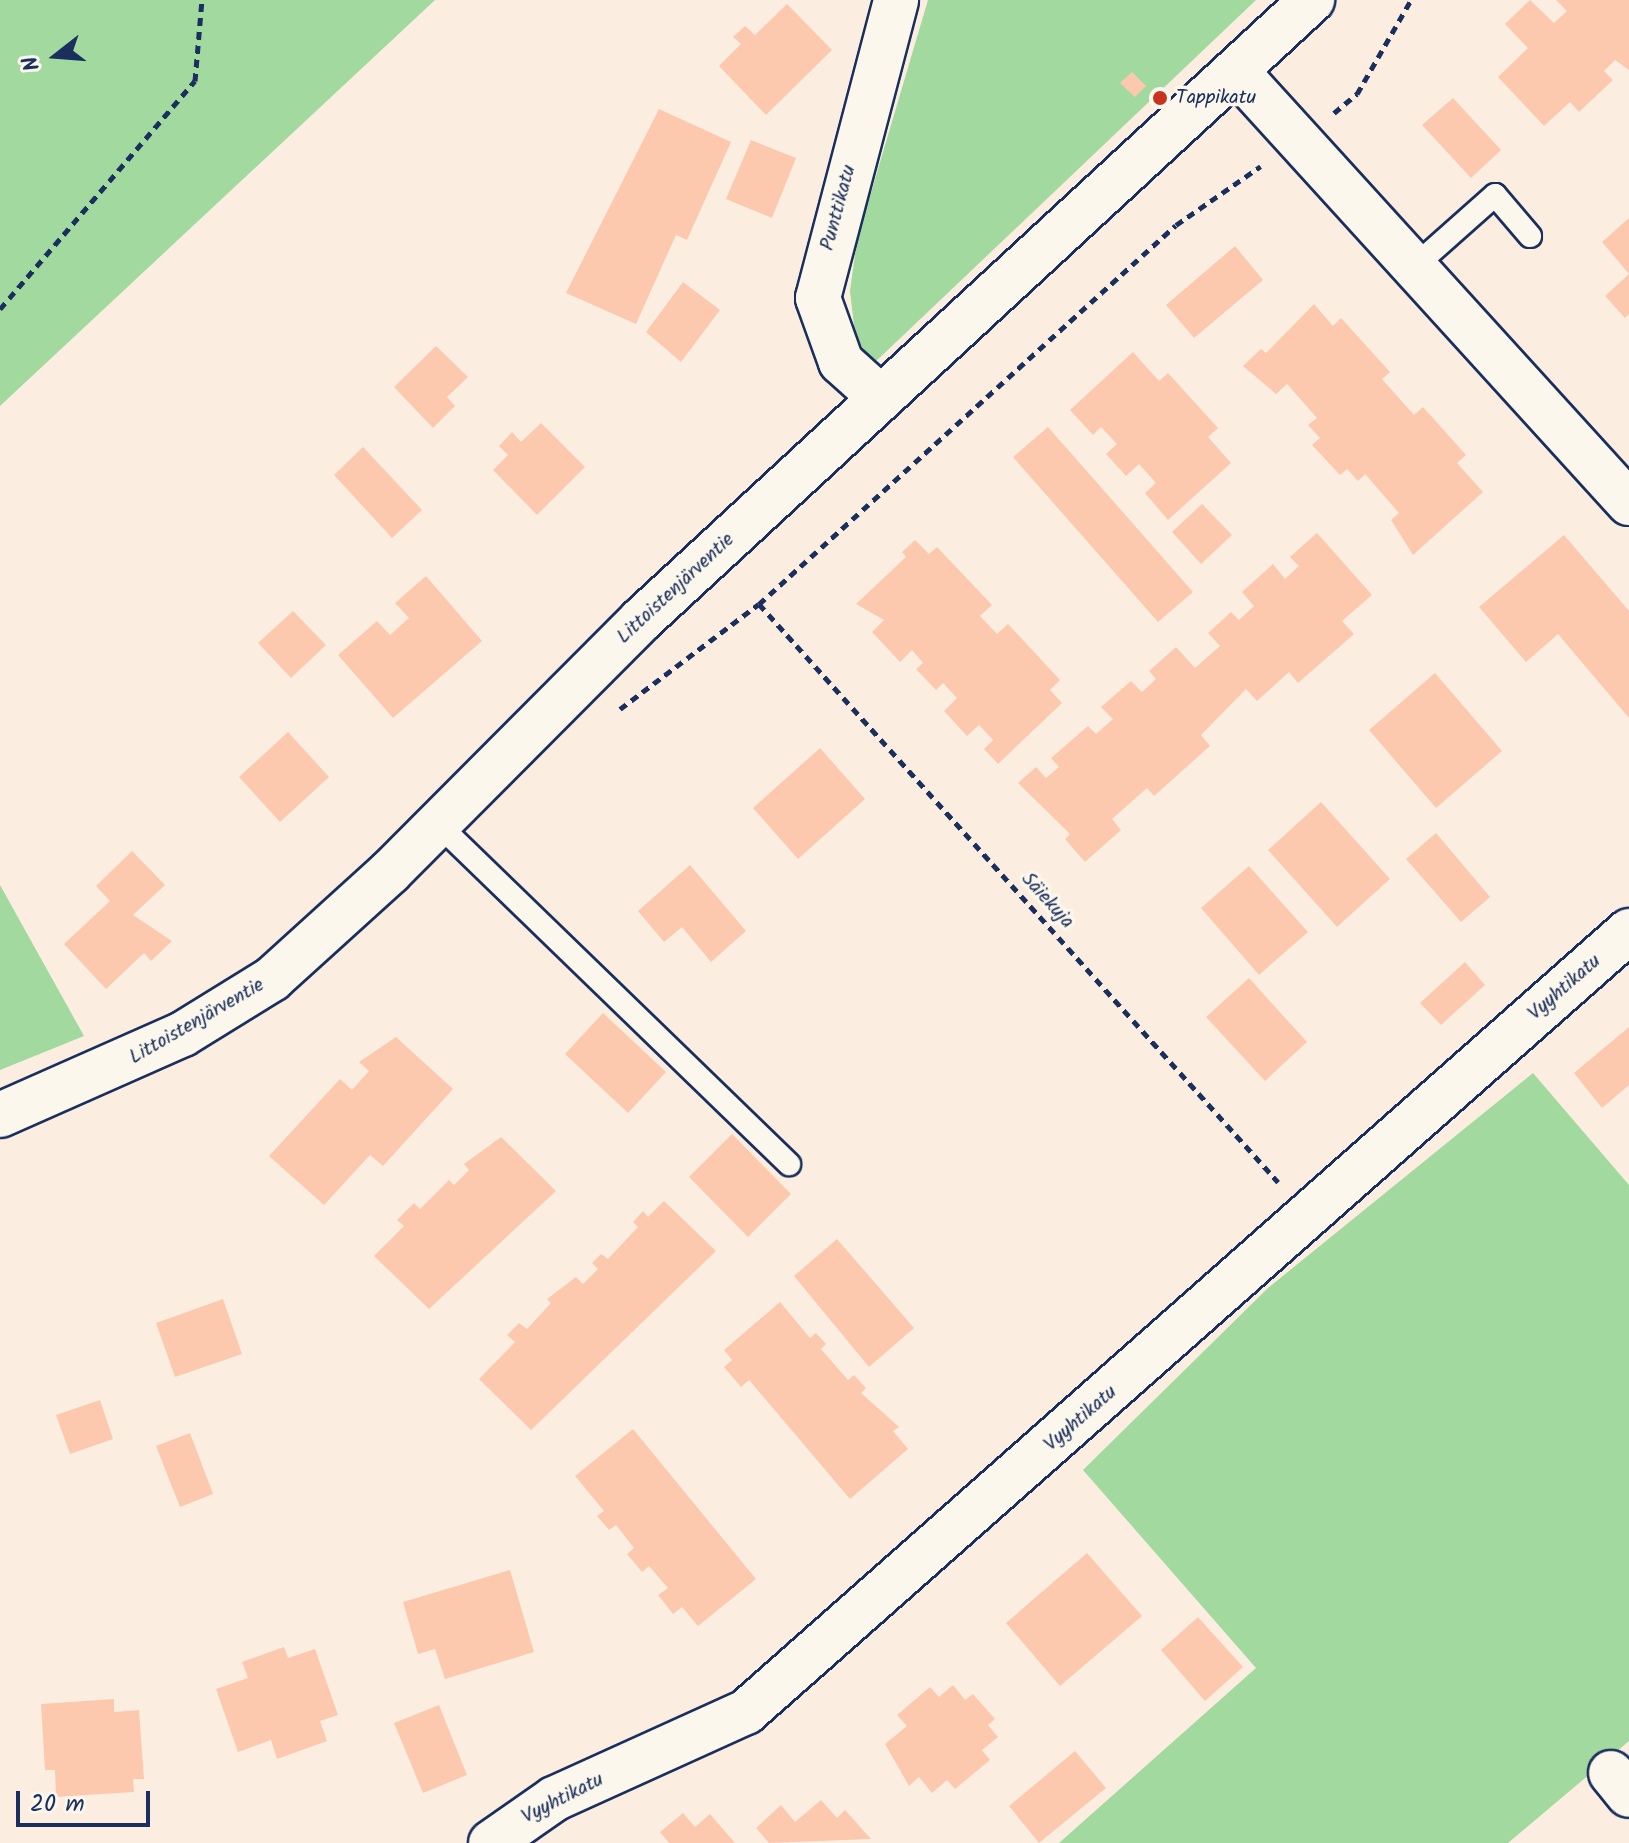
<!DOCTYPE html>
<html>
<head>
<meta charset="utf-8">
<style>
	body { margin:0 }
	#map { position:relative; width:1629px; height:1843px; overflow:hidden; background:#fbeee0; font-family:Kalam,sans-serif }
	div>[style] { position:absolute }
	.green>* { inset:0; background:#a1d99e }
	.building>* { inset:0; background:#fdc9ae }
	.path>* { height:5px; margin-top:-2.5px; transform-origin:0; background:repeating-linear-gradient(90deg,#1b2f5e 0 8px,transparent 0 14px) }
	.roads { filter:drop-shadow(2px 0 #1b2f5e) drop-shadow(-2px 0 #1b2f5e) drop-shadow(0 2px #1b2f5e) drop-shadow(0 -2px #1b2f5e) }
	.service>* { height:22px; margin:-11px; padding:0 11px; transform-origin:11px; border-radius:11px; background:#fbf7ec }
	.minor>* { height:44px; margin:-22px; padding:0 22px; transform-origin:22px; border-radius:22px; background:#fbf7ec }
	.tertiary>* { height:44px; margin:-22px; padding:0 22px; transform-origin:22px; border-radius:22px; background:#fbf7ec }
	.dots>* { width:22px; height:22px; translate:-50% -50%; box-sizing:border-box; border:4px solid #fbf7ec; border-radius:50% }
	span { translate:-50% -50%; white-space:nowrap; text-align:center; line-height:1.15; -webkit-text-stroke:7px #fbf7ec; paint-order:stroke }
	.poi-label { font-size:20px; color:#1b2f5e }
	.left { translate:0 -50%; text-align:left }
	.street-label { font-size:20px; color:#1b2f5e }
	.north { position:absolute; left:16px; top:16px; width:80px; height:80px; -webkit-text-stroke:6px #fbf7ec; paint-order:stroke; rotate:253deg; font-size:22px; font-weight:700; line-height:32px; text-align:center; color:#1b2f5e }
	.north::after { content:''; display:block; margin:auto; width:28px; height:36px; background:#1b2f5e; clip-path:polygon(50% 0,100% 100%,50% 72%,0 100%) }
	.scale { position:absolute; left:16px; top:1791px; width:134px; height:36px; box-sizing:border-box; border:4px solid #1b2f5e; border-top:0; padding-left:10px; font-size:24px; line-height:28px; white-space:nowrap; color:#1b2f5e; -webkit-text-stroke:6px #fbf7ec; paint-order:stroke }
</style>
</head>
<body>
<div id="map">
	<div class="green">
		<i style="clip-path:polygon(0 0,435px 0,0 406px)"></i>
		<i style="clip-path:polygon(928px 0,1256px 0,872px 365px,855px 334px,850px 291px,857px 240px)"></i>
		<i style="clip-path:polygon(0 885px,84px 1036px,0 1070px)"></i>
		<i style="clip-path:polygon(1533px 1073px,1629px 1185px,1629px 1741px,1508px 1843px,1059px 1843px,1256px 1668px,1083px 1470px,1268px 1288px)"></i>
	</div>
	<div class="building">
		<i style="clip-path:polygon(1530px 0,1554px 23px,1567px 11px,1556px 0,1629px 0,1629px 70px,1615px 60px,1604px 71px,1613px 80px,1579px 112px,1570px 102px,1544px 126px,1498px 77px,1528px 48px,1505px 24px)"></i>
		<i style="clip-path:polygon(787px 4px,832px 50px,766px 115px,719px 66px,741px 44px,733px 37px,745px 26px,755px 35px)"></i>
		<i style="clip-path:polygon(1132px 72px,1146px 86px,1135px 97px,1120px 83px)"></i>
		<i style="clip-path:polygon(1453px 98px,1501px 150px,1471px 178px,1422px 125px)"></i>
		<i style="clip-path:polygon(659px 109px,731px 142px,687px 240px,676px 235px,636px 324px,566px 293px)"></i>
		<i style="clip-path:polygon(751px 140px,796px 158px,772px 218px,726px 199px)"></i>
		<i style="clip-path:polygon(1629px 218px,1629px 274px,1602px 242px)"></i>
		<i style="clip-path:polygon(1235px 246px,1263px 280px,1194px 338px,1166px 305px)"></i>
		<i style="clip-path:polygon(1629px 274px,1629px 314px,1625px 318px,1605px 296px)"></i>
		<i style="clip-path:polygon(683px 282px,720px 310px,681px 362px,646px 332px)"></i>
		<i style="clip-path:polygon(1314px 304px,1333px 326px,1341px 318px,1390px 372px,1382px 379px,1414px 415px,1423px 407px,1466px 455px,1457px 463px,1483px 492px,1413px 555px,1391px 520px,1399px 513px,1365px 474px,1358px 481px,1347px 469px,1340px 475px,1312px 445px,1320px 438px,1308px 425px,1317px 418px,1287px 384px,1276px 394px,1243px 366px,1261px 349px,1266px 353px)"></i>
		<i style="clip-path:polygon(436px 346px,468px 377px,447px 397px,455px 406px,433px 428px,394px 387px)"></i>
		<i style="clip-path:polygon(1133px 352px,1159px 381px,1168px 373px,1218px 428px,1208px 437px,1231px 463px,1168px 520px,1145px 493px,1156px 483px,1139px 464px,1126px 476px,1106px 454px,1117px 444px,1101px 427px,1093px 435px,1070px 410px)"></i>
		<i style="clip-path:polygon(541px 423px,585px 467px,537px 515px,493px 470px,508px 455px,499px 446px,512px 432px,521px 442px)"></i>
		<i style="clip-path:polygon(1048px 427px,1193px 592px,1158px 622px,1013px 457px)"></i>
		<i style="clip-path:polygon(363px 447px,422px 510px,392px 538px,334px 475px)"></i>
		<i style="clip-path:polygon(1202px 504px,1232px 535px,1201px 564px,1172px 532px)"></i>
		<i style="clip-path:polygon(1317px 533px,1372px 595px,1342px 621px,1354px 634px,1298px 683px,1289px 672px,1257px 701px,1246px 689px,1201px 735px,1210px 746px,1154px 796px,1147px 788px,1112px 819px,1121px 830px,1085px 862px,1065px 839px,1070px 834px,1018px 783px,1036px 767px,1046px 778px,1059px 767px,1051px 758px,1088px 726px,1096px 734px,1113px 719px,1101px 707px,1131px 681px,1142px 692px,1156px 679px,1149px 671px,1176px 647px,1195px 668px,1220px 646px,1208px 633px,1231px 612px,1239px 620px,1254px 606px,1242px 592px,1273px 564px,1285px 579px,1299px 566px,1290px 557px)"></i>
		<i style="clip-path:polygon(1564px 535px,1629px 611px,1629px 718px,1558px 634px,1526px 662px,1479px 607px)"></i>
		<i style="clip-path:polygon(915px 540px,929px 554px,937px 547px,992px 605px,980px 616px,997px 634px,1008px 624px,1060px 680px,1050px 690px,1062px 703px,998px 764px,984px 749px,993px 740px,979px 725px,967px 736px,944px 711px,957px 698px,943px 683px,936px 690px,916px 669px,923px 663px,912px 650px,900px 662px,872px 632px,884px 620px,856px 604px,906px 557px,902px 552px)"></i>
		<i style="clip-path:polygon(426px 576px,482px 641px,393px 718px,338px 655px,377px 621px,390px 635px,409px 618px,395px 603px)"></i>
		<i style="clip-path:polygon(293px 611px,326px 645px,291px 678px,258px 643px)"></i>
		<i style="clip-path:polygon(1435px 673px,1502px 751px,1436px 808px,1369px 730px)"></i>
		<i style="clip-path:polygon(288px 732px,329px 777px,280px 822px,239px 777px)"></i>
		<i style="clip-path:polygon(820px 748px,865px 799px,798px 859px,753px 808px)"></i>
		<i style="clip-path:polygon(1321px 802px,1390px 879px,1337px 927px,1268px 850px)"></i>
		<i style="clip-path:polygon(1436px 833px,1490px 897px,1461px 922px,1406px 859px)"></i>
		<i style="clip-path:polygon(132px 851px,165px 885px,133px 915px,172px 941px,151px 961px,144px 953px,106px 989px,64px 944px,110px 901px,96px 886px)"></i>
		<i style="clip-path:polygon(690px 865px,746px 931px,711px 962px,682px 927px,664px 942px,638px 911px)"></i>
		<i style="clip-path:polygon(1249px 866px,1308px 932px,1259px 975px,1201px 908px)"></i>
		<i style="clip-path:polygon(1465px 962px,1485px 985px,1441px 1025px,1420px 1003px)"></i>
		<i style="clip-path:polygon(1249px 978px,1307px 1042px,1265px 1081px,1206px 1017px)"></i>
		<i style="clip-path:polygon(603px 1013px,666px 1072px,628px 1113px,565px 1054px)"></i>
		<i style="clip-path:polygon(1629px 1027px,1629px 1085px,1602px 1108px,1574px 1073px)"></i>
		<i style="clip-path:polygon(396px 1037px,453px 1089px,383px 1166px,370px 1155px,324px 1205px,269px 1156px,340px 1079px,352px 1090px,369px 1071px,359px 1062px)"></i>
		<i style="clip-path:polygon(732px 1134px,791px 1194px,748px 1237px,689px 1177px)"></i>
		<i style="clip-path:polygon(501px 1137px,556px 1191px,429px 1309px,374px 1256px,404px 1226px,397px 1220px,414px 1203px,420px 1209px,449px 1180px,454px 1185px,469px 1170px,464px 1164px)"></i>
		<i style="clip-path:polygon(664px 1201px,716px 1251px,531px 1430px,479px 1379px,515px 1342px,507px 1335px,519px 1323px,527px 1329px,551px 1303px,547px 1299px,576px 1277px,583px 1284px,598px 1269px,592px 1263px,601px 1254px,608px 1259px,638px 1227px,633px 1222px,643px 1211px,648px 1217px)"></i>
		<i style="clip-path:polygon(837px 1239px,914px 1328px,869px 1367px,794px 1276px)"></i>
		<i style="clip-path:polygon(223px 1299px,242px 1354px,175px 1377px,156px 1323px)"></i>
		<i style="clip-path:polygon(780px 1302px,810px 1338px,816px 1333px,826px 1344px,821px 1349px,848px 1380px,854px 1375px,866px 1388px,861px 1393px,899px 1427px,893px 1431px,908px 1449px,850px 1499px,749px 1380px,741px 1387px,724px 1367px,732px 1360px,724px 1350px)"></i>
		<i style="clip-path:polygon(100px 1400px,113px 1439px,70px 1454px,56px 1415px)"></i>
		<i style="clip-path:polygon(633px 1429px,756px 1579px,698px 1626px,682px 1607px,673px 1614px,658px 1595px,668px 1588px,649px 1566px,642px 1572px,627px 1554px,634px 1548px,616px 1525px,609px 1530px,597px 1516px,604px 1511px,575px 1476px)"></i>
		<i style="clip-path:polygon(190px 1433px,213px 1494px,180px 1507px,156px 1446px)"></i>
		<i style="clip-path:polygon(1087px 1553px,1142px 1616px,1060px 1686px,1006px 1623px)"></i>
		<i style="clip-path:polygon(510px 1570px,534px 1652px,445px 1679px,435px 1649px,418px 1654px,403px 1602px)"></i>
		<i style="clip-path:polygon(1198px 1617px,1243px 1667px,1205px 1701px,1161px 1650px)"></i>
		<i style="clip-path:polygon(284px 1647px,288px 1658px,315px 1649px,338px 1715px,320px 1721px,327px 1741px,277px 1759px,271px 1740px,238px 1752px,216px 1689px,248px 1678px,242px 1662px)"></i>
		<i style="clip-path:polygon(953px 1685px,965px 1700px,973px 1694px,995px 1719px,988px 1725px,998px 1737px,982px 1750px,990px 1760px,955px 1789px,947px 1780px,932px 1793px,919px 1777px,909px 1786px,885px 1744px,907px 1726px,897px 1715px,930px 1687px,939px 1697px)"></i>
		<i style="clip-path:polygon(114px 1699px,114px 1712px,139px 1710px,144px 1779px,133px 1779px,134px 1792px,56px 1797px,55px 1770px,45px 1770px,41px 1704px)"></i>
		<i style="clip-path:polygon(439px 1705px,467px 1775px,423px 1793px,394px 1723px)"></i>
		<i style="clip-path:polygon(1075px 1751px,1106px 1788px,1039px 1843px,1009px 1806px)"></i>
		<i style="clip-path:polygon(821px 1800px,837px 1818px,845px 1810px,871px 1839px,769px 1843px,756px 1828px,781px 1805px,795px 1822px)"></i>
		<i style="clip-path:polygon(683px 1813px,695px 1827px,710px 1814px,735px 1843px,669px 1843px,660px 1832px)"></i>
	</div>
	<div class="path">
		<i style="left:1334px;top:113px;width:30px;rotate:-40deg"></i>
		<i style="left:1357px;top:94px;width:108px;rotate:-60.1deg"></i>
		<i style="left:0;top:309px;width:300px;rotate:-49.5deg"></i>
		<i style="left:195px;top:81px;width:81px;rotate:-85.1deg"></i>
		<i style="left:759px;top:604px;width:777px;rotate:48.08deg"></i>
		<i style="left:620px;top:709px;width:174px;rotate:-37.1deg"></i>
		<i style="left:759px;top:604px;width:563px;rotate:-42.27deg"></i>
		<i style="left:1176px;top:225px;width:103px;rotate:-34.8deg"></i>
	</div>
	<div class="roads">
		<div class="service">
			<i style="left:1415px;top:266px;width:107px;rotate:-41.6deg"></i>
			<i style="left:1495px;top:195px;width:54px;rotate:49.5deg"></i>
			<i style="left:438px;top:824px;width:489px;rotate:44.1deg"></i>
		</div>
		<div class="minor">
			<i style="left:1236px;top:71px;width:584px;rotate:47.71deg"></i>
			<i style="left:881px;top:398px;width:54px;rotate:-138deg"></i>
			<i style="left:841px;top:362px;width:68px;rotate:-109.8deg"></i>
			<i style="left:818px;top:298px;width:308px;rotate:-75.3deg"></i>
			<i style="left:1611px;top:1773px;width:28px;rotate:51deg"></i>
			<i style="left:491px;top:1843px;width:77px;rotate:-34.9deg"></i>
			<i style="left:554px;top:1799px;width:211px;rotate:-24.4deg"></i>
			<i style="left:746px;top:1712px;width:1179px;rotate:-41.49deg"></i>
		</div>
		<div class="tertiary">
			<i style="left:0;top:1115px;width:200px;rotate:-23.9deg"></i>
			<i style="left:183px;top:1034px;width:105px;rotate:-31.7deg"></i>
			<i style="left:272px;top:979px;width:159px;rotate:-42.2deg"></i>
			<i style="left:390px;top:872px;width:356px;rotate:-45.1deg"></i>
			<i style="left:641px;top:620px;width:914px;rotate:-42.74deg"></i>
		</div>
	</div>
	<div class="dots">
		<i style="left:1160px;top:98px;background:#c8321e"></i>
	</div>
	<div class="poi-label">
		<span class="left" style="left:1176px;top:98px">Tappikatu</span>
	</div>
	<div class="street-label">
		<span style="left:839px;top:208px;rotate:-75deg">Punttikatu</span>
		<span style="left:676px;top:589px;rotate:-43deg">Littoistenjärventie</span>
		<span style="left:1047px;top:901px;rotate:48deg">Säiekuja</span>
		<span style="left:1565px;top:988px;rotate:-41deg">Vyyhtikatu</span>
		<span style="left:197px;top:1022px;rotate:-30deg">Littoistenjärventie</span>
		<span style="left:1081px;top:1419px;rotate:-41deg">Vyyhtikatu</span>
		<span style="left:563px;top:1799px;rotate:-27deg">Vyyhtikatu</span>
	</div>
	<div class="north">N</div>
	<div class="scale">20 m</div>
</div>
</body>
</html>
